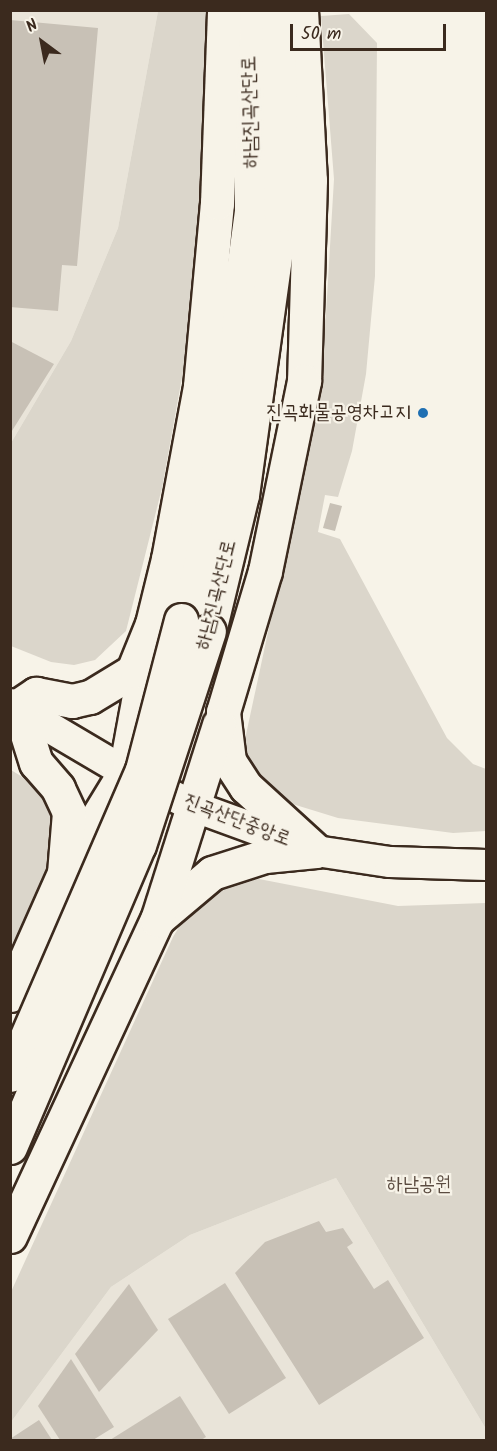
<!DOCTYPE html>
<html>
<head>
<meta charset="utf-8">
<style>
	body { margin:0 }
	#map { position:relative; width:497px; height:1451px; overflow:hidden; background:#f7f3e8; font-family:Kalam,"Poor Story",sans-serif }
	div>[style] { position:absolute }
	.built>* { inset:0; background:#e9e4d9 }
	.green>* { inset:0; background:#dbd6cb }
	.building>* { inset:0; background:#c8c1b6 }
	.roads { filter:drop-shadow(2px 0 #3b2a1e) drop-shadow(-2px 0 #3b2a1e) drop-shadow(0 2px #3b2a1e) drop-shadow(0 -2px #3b2a1e) }
	.minor>* { height:30px; margin:-15px; padding:0 15px; transform-origin:15px; border-radius:15px; background:#f7f3e8 }
	.highway>* { height:33px; margin:-16.5px; padding:0 16.5px; transform-origin:16.5px; border-radius:16.5px; background:#f7f3e8 }
	.bridges { filter:drop-shadow(2px 0 #3b2a1e) drop-shadow(-2px 0 #3b2a1e) drop-shadow(0 2px #3b2a1e) drop-shadow(0 -2px #3b2a1e) }
	.highway-bridge>* { height:33px; margin:-16.5px; padding:0 16.5px; transform-origin:16.5px; border-radius:16.5px; background:#f7f3e8 }
	.dots>* { width:16px; height:16px; translate:-50% -50%; box-sizing:border-box; border:3px solid #f7f3e8; border-radius:50% }
	span { translate:-50% -50%; white-space:nowrap; text-align:center; line-height:1.15; -webkit-text-stroke:4.5px #f7f3e8; paint-order:stroke }
	.street-label { font-size:20px; color:#3b2a1e }
	.poi-label { font-size:20px; color:#3b2a1e }
	.right { translate:-100% -50%; text-align:right }
	.park-label { font-size:20px; color:#5b4c41 }
	.frame { position:absolute; inset:0; border:12px solid #3b2a1e; pointer-events:none }
	.north { position:absolute; left:12px; top:12px; width:60px; height:60px; -webkit-text-stroke:4px #f7f3e8; paint-order:stroke; rotate:328deg; font-size:16px; font-weight:700; line-height:24px; text-align:center; color:#3b2a1e }
	.north::after { content:''; display:block; margin:auto; width:21px; height:27px; background:#3b2a1e; clip-path:polygon(50% 0,100% 100%,50% 72%,0 100%) }
	.scale { position:absolute; left:290px; top:24px; width:156px; height:27px; box-sizing:border-box; border:3px solid #3b2a1e; border-top:0; padding-left:8px; font-size:18px; line-height:21px; white-space:nowrap; color:#3b2a1e; -webkit-text-stroke:4px #f7f3e8; paint-order:stroke }
</style>
</head>
<body>
<div id="map">
	<div class="built">
		<i style="clip-path:polygon(11px 11px,158px 11px,118px 228px,71px 341px,11px 443px)"></i>
		<i style="clip-path:polygon(336px 1178px,486px 1429px,486px 1440px,11px 1440px,11px 1422px,111px 1287px,190px 1235px)"></i>
	</div>
	<div class="green">
		<i style="clip-path:polygon(158px 11px,209px 11px,196px 300px,162px 488px,126px 631px,95px 660px,74px 665px,51px 662px,11px 646px,11px 443px,71px 341px,118px 228px)"></i>
		<i style="clip-path:polygon(349px 14px,377px 43px,375px 276px,366px 374px,352px 451px,338px 497px,325px 495px,318px 532px,340px 539px,447px 738px,473px 764px,486px 769px,486px 831px,453px 833px,338px 818px,286px 802px,251px 771px,244px 744px,297px 497px,326px 314px,334px 179px,321px 16px)"></i>
		<i style="clip-path:polygon(11px 770px,34px 784px,59px 830px,57px 856px,11px 970px)"></i>
		<i style="clip-path:polygon(259px 879px,398px 906px,486px 903px,486px 1429px,336px 1178px,190px 1235px,111px 1287px,11px 1422px,10px 1294px,173px 937px,194px 902px,223px 884px)"></i>
	</div>
	<div class="building">
		<i style="clip-path:polygon(10px 20px,98px 28px,77px 266px,62px 265px,58px 311px,10px 307px)"></i>
		<i style="clip-path:polygon(10px 341px,54px 364px,10px 434px)"></i>
		<i style="clip-path:polygon(330px 503px,342px 506px,335px 531px,323px 528px)"></i>
		<i style="clip-path:polygon(319px 1221px,326px 1232px,343px 1228px,353px 1243px,347px 1247px,374px 1289px,388px 1280px,424px 1338px,319px 1405px,235px 1273px,265px 1242px)"></i>
		<i style="clip-path:polygon(225px 1283px,286px 1378px,229px 1414px,168px 1319px)"></i>
		<i style="clip-path:polygon(129px 1284px,158px 1330px,99px 1392px,75px 1354px)"></i>
		<i style="clip-path:polygon(71px 1359px,114px 1427px,93px 1440px,60px 1440px,38px 1406px)"></i>
		<i style="clip-path:polygon(180px 1396px,206px 1437px,201px 1440px,110px 1440px)"></i>
		<i style="clip-path:polygon(39px 1420px,52px 1440px,10px 1440px,10px 1439px)"></i>
	</div>
	<div class="roads">
		<div class="minor">
			<i style="left:10px;top:704px;width:134px;rotate:30.6deg"></i>
			<i style="left:125px;top:772px;width:78px;rotate:26.6deg"></i>
			<i style="left:195px;top:807px;width:129px;rotate:20deg"></i>
			<i style="left:316px;top:851px;width:75px;rotate:8.5deg"></i>
			<i style="left:390px;top:862px;width:96px;rotate:1.8deg"></i>
		</div>
		<div class="highway">
			<i style="left:301px;top:10px;width:170px;rotate:87deg"></i>
			<i style="left:310px;top:180px;width:201px;rotate:91.7deg"></i>
			<i style="left:304px;top:381px;width:194px;rotate:101.6deg"></i>
			<i style="left:265px;top:571px;width:147px;rotate:106.6deg"></i>
			<i style="left:223px;top:712px;width:49px;rotate:83deg"></i>
			<i style="left:229px;top:761px;width:31px;rotate:57deg"></i>
			<i style="left:246px;top:787px;width:95px;rotate:42.4deg"></i>
			<i style="left:181px;top:620px;width:132px;rotate:-76deg"></i>
			<i style="left:213px;top:492px;width:284px;rotate:-82.3deg"></i>
			<i style="left:251px;top:211px;width:201px;rotate:-90.6deg"></i>
			<i style="left:209px;top:631px;width:140px;rotate:-76.4deg"></i>
			<i style="left:242px;top:495px;width:283px;rotate:-82.1deg"></i>
			<i style="left:281px;top:215px;width:205px;rotate:-90.8deg"></i>
			<i style="left:68px;top:865px;width:109px;rotate:-58.5deg"></i>
			<i style="left:125px;top:772px;width:122px;rotate:-79.6deg"></i>
			<i style="left:160px;top:917px;width:68px;rotate:-40.2deg"></i>
			<i style="left:212px;top:873px;width:56px;rotate:-17.8deg"></i>
			<i style="left:265px;top:856px;width:51px;rotate:-5.6deg"></i>
			<i style="left:10px;top:995px;width:133px;rotate:-66.1deg"></i>
			<i style="left:64px;top:873px;width:61px;rotate:-85.3deg"></i>
			<i style="left:69px;top:812px;width:26px;rotate:-115deg"></i>
			<i style="left:58px;top:788px;width:33px;rotate:-131deg"></i>
			<i style="left:36px;top:763px;width:60px;rotate:-107.5deg"></i>
			<i style="left:18px;top:706px;width:22px;rotate:-34deg"></i>
			<i style="left:36px;top:694px;width:37px;rotate:11deg"></i>
			<i style="left:72px;top:701px;width:18px;rotate:-13deg"></i>
			<i style="left:90px;top:697px;width:50px;rotate:-31.2deg"></i>
			<i style="left:133px;top:671px;width:51px;rotate:-68deg"></i>
			<i style="left:152px;top:624px;width:67px;rotate:-76.2deg"></i>
			<i style="left:168px;top:559px;width:176px;rotate:-79.5deg"></i>
			<i style="left:200px;top:386px;width:184px;rotate:-84.7deg"></i>
			<i style="left:217px;top:203px;width:193px;rotate:-87.9deg"></i>
			<i style="left:10px;top:1236px;width:349px;rotate:-65.1deg"></i>
			<i style="left:157px;top:920px;width:205px;rotate:-72.4deg"></i>
		</div>
	</div>
	<div class="bridges">
		<div class="highway-bridge">
			<i style="left:10px;top:1075px;width:332px;rotate:-66.6deg"></i>
			<i style="left:142px;top:770px;width:155px;rotate:-75.4deg"></i>
			<i style="left:10px;top:1147px;width:328px;rotate:-66.9deg"></i>
			<i style="left:139px;top:845px;width:225px;rotate:-71.9deg"></i>
		</div>
	</div>
	<div class="dots">
		<i style="left:423px;top:413px;background:#1f6fb2"></i>
	</div>
	<div class="street-label">
		<span style="left:251px;top:112px;rotate:-91deg">하남진곡산단로</span>
		<span style="left:217px;top:595px;rotate:-76deg">하남진곡산단로</span>
		<span style="left:237px;top:821px;rotate:21deg">진곡산단중앙로</span>
	</div>
	<div class="poi-label">
		<span class="right" style="left:411px;top:413px">진곡화물공영차고지</span>
	</div>
	<div class="park-label">
		<span style="left:419px;top:1185px">하남공원</span>
	</div>
	<div class="frame"></div>
	<div class="north">N</div>
	<div class="scale">50 m</div>
</div>
</body>
</html>
